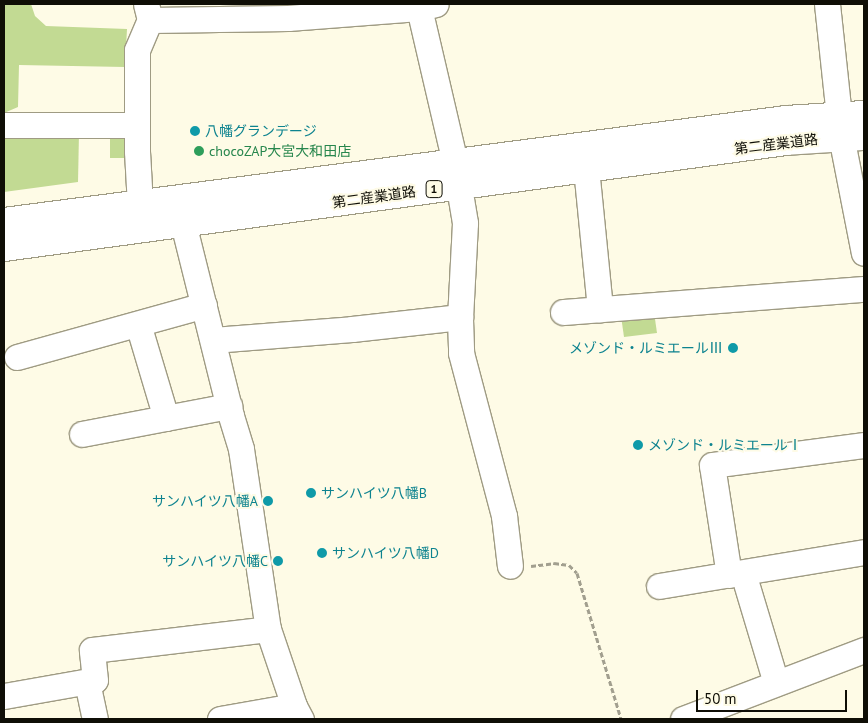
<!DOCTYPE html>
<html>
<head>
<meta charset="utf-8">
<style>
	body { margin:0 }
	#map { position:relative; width:868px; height:723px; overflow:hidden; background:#fefbe6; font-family:"PT Sans","Noto Sans JP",sans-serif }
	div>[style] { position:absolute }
	.green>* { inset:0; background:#c2da93 }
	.path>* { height:3px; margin-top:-1.5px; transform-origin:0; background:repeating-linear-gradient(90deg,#a29f8f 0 5px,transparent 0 7.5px) }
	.roads { filter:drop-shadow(1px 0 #9f9b83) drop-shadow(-1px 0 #9f9b83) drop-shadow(0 1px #9f9b83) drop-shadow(0 -1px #9f9b83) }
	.minor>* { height:25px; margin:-12.5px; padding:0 12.5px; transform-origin:12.5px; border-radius:12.5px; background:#fff }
	.major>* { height:28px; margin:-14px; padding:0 14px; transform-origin:14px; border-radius:14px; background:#fff }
	.dots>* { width:14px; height:14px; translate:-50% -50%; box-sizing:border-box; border:2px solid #fefbe6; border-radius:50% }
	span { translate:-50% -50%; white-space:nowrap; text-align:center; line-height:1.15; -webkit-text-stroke:4px #fefbe6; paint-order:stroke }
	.shield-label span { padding:1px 4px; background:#fefbe6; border:1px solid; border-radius:4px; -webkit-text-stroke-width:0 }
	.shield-label { font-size:12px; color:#0f0e06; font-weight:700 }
	.culture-label { font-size:14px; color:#0d838f }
	.left { translate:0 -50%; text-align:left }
	.right { translate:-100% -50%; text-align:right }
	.street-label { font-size:14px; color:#0f0e06 }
	.leisure-label { font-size:14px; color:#27864d }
	.frame { position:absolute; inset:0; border:5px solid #0f0e06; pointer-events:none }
	.scale { position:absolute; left:696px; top:690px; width:151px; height:22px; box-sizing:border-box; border:2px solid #0f0e06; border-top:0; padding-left:6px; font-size:15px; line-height:18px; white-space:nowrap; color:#0f0e06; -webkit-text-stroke:4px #fefbe6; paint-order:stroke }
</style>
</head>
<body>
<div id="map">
	<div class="green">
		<i style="clip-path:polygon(4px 4px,31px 4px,35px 16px,46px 26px,127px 29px,125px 67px,19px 65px,18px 107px,4px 113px)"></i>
		<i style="clip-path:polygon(110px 128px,125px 128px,126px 158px,110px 158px)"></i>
		<i style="clip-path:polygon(4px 131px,79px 133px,78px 182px,4px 192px)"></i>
		<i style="clip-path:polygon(654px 312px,657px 333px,624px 337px,621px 316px)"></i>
	</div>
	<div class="path">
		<i style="left:531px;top:566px;width:23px;rotate:-7deg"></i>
		<i style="left:554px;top:563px;width:15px;rotate:8deg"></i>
		<i style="left:569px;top:565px;width:11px;rotate:45deg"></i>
		<i style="left:577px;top:573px;width:152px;rotate:73.2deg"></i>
	</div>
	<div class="roads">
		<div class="minor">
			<i style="left:827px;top:4px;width:133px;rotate:83.9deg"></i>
			<i style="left:841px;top:136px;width:119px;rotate:78.9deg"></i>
			<i style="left:419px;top:8px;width:159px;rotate:76.9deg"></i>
			<i style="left:455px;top:163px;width:61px;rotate:80.5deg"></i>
			<i style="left:465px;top:223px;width:96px;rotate:93deg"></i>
			<i style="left:460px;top:319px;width:34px;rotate:88deg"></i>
			<i style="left:461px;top:353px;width:169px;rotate:75.2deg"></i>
			<i style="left:504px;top:516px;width:50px;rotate:83.2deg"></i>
			<i style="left:150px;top:20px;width:138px;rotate:-0.8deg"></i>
			<i style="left:288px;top:18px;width:131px;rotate:-4.4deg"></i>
			<i style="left:419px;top:8px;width:17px;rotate:-13deg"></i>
			<i style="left:4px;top:125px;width:133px"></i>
			<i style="left:584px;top:148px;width:162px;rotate:84.3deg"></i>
			<i style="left:178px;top:203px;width:219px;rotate:76deg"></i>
			<i style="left:231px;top:416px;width:34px;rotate:73deg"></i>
			<i style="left:241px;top:449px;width:182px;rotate:81.5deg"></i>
			<i style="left:268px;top:629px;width:81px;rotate:71.3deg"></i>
			<i style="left:294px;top:706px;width:15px;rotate:62deg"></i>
			<i style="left:140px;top:205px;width:54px;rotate:-93.2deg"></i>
			<i style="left:137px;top:151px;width:101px;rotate:-90deg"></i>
			<i style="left:137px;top:50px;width:33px;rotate:-67deg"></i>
			<i style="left:150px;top:20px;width:16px;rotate:-104deg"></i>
			<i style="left:563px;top:312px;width:302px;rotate:-4.4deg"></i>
			<i style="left:138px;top:324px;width:98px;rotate:73.4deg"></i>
			<i style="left:213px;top:340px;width:139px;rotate:-4.5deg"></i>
			<i style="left:352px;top:329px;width:109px;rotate:-6.3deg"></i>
			<i style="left:17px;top:357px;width:194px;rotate:-15.5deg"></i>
			<i style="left:82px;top:434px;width:150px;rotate:-10.8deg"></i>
			<i style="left:743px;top:573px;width:115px;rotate:73.3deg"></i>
			<i style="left:729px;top:575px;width:111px;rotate:-98.8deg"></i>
			<i style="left:712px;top:465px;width:153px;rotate:-7.5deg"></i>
			<i style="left:659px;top:586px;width:208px;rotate:-9.4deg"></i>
			<i style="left:87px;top:682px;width:38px;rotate:78deg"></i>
			<i style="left:4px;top:696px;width:92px;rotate:-10deg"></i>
			<i style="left:95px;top:680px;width:30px;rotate:-96deg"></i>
			<i style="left:92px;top:650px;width:177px;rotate:-6.8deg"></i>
			<i style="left:220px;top:719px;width:75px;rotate:-10deg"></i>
			<i style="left:683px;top:719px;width:194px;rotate:-20.9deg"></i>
		</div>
		<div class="major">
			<i style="left:4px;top:222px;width:789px;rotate:-7.43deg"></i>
			<i style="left:786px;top:120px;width:78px;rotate:-3.7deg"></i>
			<i style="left:4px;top:247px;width:789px;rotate:-7.72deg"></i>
			<i style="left:786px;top:141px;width:78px;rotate:-3.7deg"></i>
		</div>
	</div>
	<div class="dots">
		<i style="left:195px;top:131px;background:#0f9aa8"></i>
		<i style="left:199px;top:151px;background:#2e9e5b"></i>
		<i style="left:733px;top:348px;background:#0f9aa8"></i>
		<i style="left:638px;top:445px;background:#0f9aa8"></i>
		<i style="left:311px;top:493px;background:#0f9aa8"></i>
		<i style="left:268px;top:501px;background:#0f9aa8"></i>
		<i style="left:322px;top:553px;background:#0f9aa8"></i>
		<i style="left:278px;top:561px;background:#0f9aa8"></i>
	</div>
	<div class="shield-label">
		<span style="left:434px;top:189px">1</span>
	</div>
	<div class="culture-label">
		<span class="left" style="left:205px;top:131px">八幡グランデージ</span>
		<span class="right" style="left:723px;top:348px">メゾンド・ルミエールⅢ</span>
		<span class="left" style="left:648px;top:445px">メゾンド・ルミエールⅠ</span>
		<span class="left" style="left:321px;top:493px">サンハイツ八幡B</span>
		<span class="right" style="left:258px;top:501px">サンハイツ八幡A</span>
		<span class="left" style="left:332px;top:553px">サンハイツ八幡D</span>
		<span class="right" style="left:268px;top:561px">サンハイツ八幡C</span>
	</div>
	<div class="street-label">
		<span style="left:776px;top:144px;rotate:-7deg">第二産業道路</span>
		<span style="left:374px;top:197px;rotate:-8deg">第二産業道路</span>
	</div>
	<div class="leisure-label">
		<span class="left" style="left:209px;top:151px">chocoZAP大宮大和田店</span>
	</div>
	<div class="frame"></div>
	<div class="scale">50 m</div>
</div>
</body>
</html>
